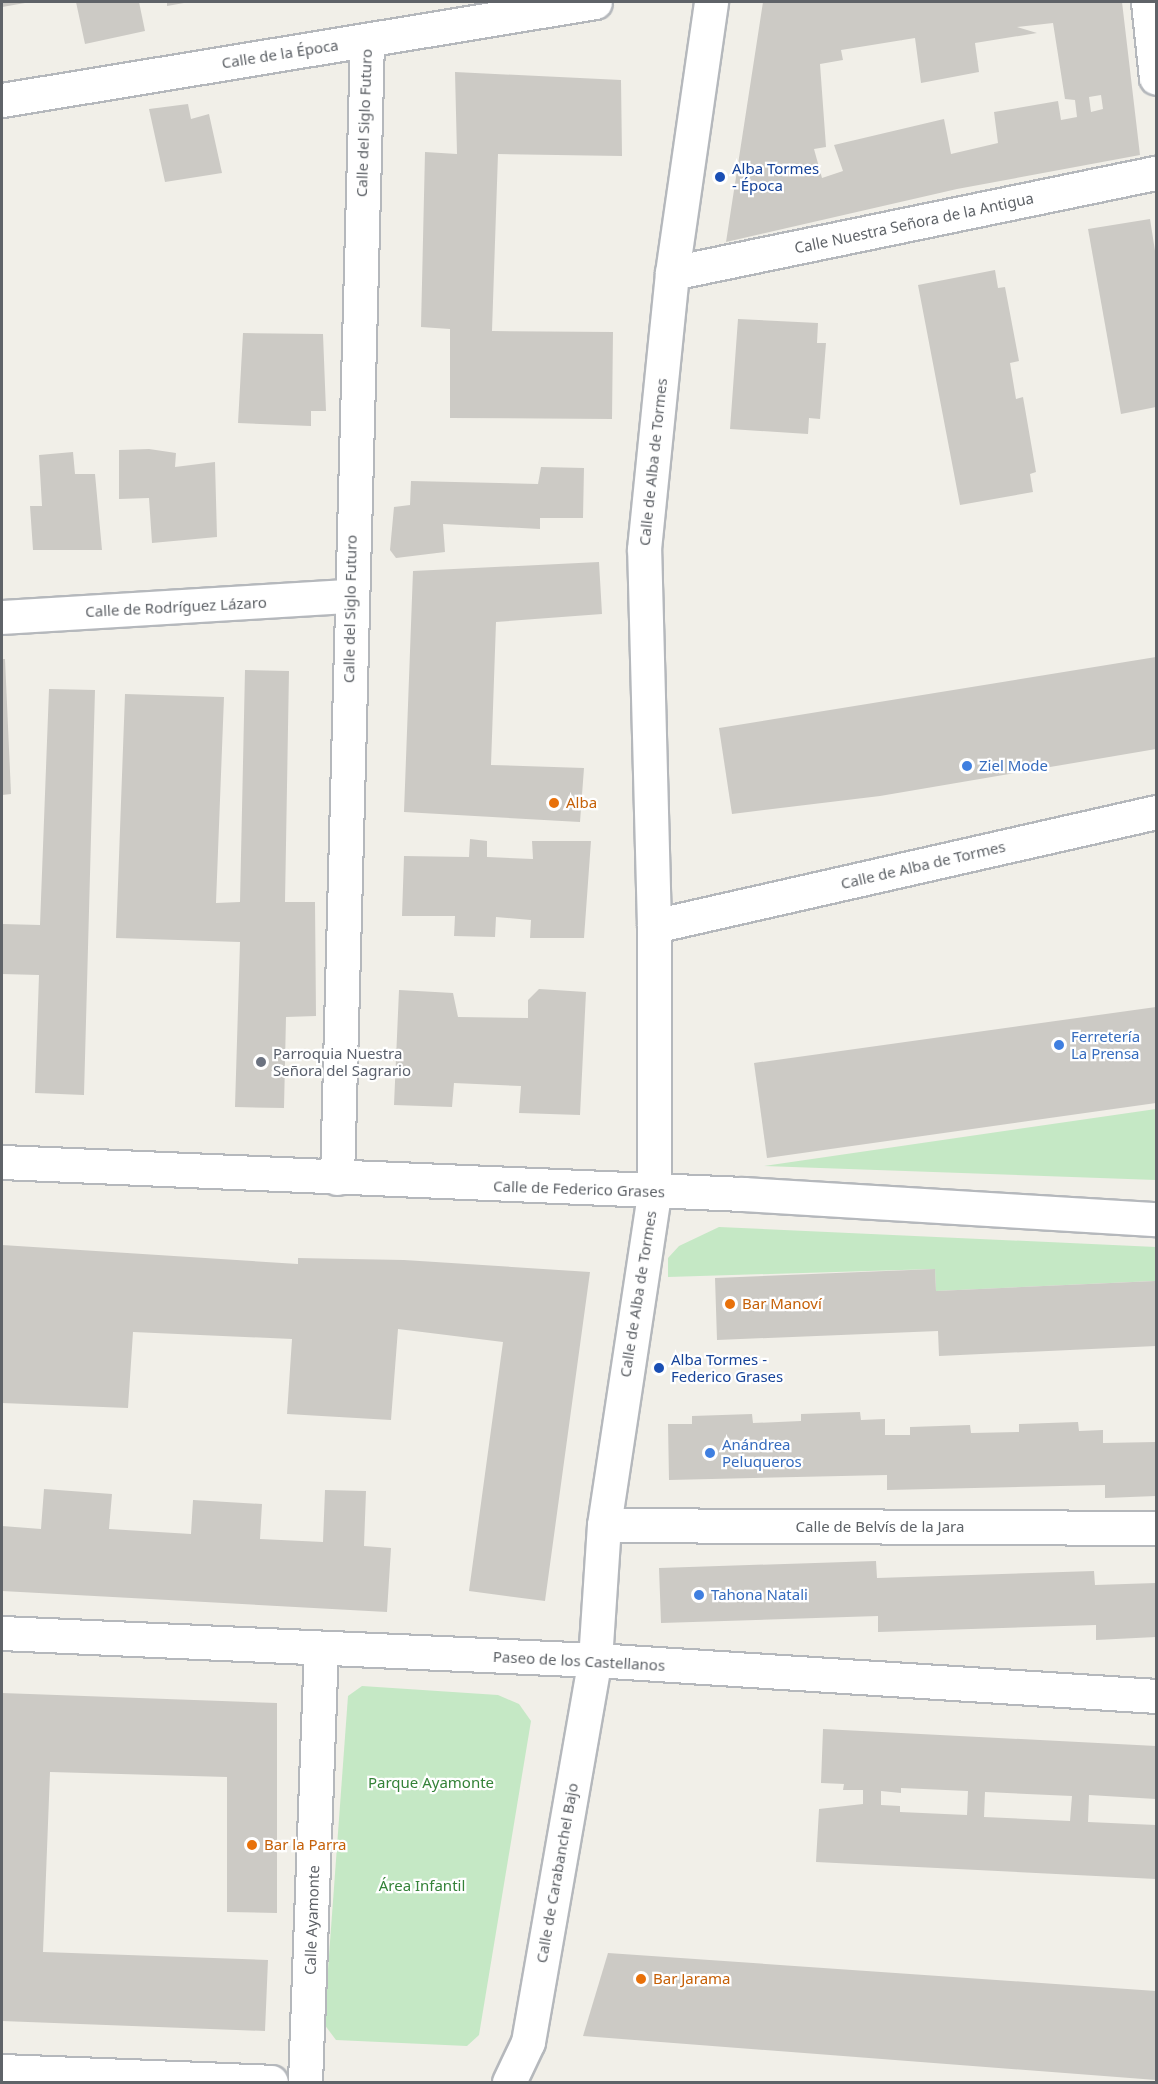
<!DOCTYPE html>
<html>
<head>
<meta charset="utf-8">
<style>
	body { margin:0 }
	#map { position:relative; width:1158px; height:2084px; overflow:hidden; background:#f1efe8; font-family:"Noto Sans",sans-serif }
	div>[style] { position:absolute }
	.green>* { inset:0; background:#c5e8c5 }
	.building>* { inset:0; background:#cccac5 }
	.roads { filter:drop-shadow(2px 0 #b5b8bc) drop-shadow(-2px 0 #b5b8bc) drop-shadow(0 2px #b5b8bc) drop-shadow(0 -2px #b5b8bc) }
	.minor>* { height:33px; margin:-16.5px; padding:0 16.5px; transform-origin:16.5px; border-radius:16.5px; background:#fff }
	.dots>* { width:16px; height:16px; translate:-50% -50%; box-sizing:border-box; border:3px solid #fff; border-radius:50% }
	span { translate:-50% -50%; white-space:nowrap; text-align:center; line-height:1.15; -webkit-text-stroke:4.5px #fff; paint-order:stroke }
	.street-label { font-size:15px; color:#5f6368 }
	.transit-label { font-size:15px; color:#164399 }
	.left { translate:0 -50%; text-align:left }
	.shop-label { font-size:15px; color:#366cbe }
	.food-label { font-size:15px; color:#c56008 }
	.worship-label { font-size:15px; color:#5b616d }
	.park-label { font-size:15px; color:#348238 }
	.frame { position:absolute; inset:0; border:3px solid #5f6368; pointer-events:none }
</style>
</head>
<body>
<div id="map">
	<div class="green">
		<i style="clip-path:polygon(1156px 1109px,1156px 1180px,764px 1166px)"></i>
		<i style="clip-path:polygon(719px 1227px,1156px 1247px,1156px 1292px,1154px 1281px,936px 1291px,935px 1269px,668px 1277px,668px 1258px,679px 1246px)"></i>
		<i style="clip-path:polygon(362px 1686px,498px 1695px,519px 1704px,531px 1721px,479px 2035px,467px 2046px,336px 2040px,324px 2024px,348px 1696px)"></i>
	</div>
	<div class="building">
		<i style="clip-path:polygon(2px 2px,25px 2px,25px 3px,2px 7px)"></i>
		<i style="clip-path:polygon(76px 2px,139px 2px,145px 31px,85px 44px)"></i>
		<i style="clip-path:polygon(167px 2px,183px 2px,184px 3px,167px 6px)"></i>
		<i style="clip-path:polygon(evenodd,763px 2px,1122px 2px,1140px 155px,957px 189px,726px 242px,763px 2px,1053px 23px,1065px 99px,1075px 100px,1077px 117px,1061px 120px,1058px 101px,994px 112px,998px 143px,951px 154px,944px 119px,834px 145px,843px 171px,822px 178px,814px 149px,826px 147px,820px 64px,843px 60px,841px 50px,915px 38px,921px 83px,979px 72px,975px 43px,1037px 33px,1017px 27px,1053px 23px,763px 2px,1101px 95px,1103px 109px,1091px 112px,1089px 97px,1101px 95px)"></i>
		<i style="clip-path:polygon(455px 72px,621px 80px,622px 156px,498px 154px,492px 331px,613px 332px,612px 419px,450px 418px,450px 329px,421px 327px,425px 152px,457px 154px)"></i>
		<i style="clip-path:polygon(188px 104px,191px 119px,209px 114px,222px 173px,165px 182px,149px 109px)"></i>
		<i style="clip-path:polygon(1150px 219px,1156px 257px,1156px 407px,1121px 414px,1088px 229px)"></i>
		<i style="clip-path:polygon(995px 270px,998px 288px,1005px 287px,1019px 361px,1010px 363px,1016px 399px,1023px 397px,1036px 472px,1030px 474px,1033px 492px,960px 505px,918px 285px)"></i>
		<i style="clip-path:polygon(738px 319px,818px 323px,817px 343px,826px 343px,820px 419px,809px 418px,808px 434px,730px 429px)"></i>
		<i style="clip-path:polygon(243px 333px,323px 334px,326px 411px,311px 411px,311px 426px,238px 423px)"></i>
		<i style="clip-path:polygon(149px 449px,176px 453px,175px 467px,215px 462px,217px 537px,152px 543px,149px 498px,119px 499px,119px 450px)"></i>
		<i style="clip-path:polygon(73px 452px,75px 474px,95px 474px,102px 550px,33px 550px,30px 506px,42px 506px,39px 455px)"></i>
		<i style="clip-path:polygon(541px 467px,584px 468px,583px 518px,540px 518px,540px 529px,443px 524px,445px 552px,396px 558px,390px 550px,394px 507px,410px 505px,411px 481px,538px 484px)"></i>
		<i style="clip-path:polygon(599px 562px,602px 614px,496px 622px,491px 765px,584px 768px,580px 822px,404px 812px,413px 571px)"></i>
		<i style="clip-path:polygon(1156px 657px,1156px 749px,880px 796px,732px 814px,719px 728px)"></i>
		<i style="clip-path:polygon(2px 659px,5px 659px,11px 794px,2px 795px)"></i>
		<i style="clip-path:polygon(245px 670px,289px 671px,285px 902px,315px 902px,316px 1016px,286px 1017px,284px 1108px,235px 1107px,240px 942px,116px 938px,125px 694px,224px 697px,216px 903px,240px 902px)"></i>
		<i style="clip-path:polygon(49px 689px,95px 690px,84px 1095px,35px 1093px,39px 975px,2px 974px,2px 924px,40px 925px)"></i>
		<i style="clip-path:polygon(470px 839px,487px 841px,487px 857px,533px 859px,532px 841px,591px 841px,584px 938px,530px 938px,531px 920px,496px 917px,495px 937px,454px 936px,455px 916px,402px 916px,404px 856px,469px 857px)"></i>
		<i style="clip-path:polygon(539px 989px,586px 992px,580px 1115px,519px 1113px,521px 1086px,454px 1083px,452px 1107px,394px 1105px,399px 990px,453px 993px,458px 1017px,528px 1018px,528px 1000px)"></i>
		<i style="clip-path:polygon(1156px 1007px,1156px 1103px,767px 1158px,754px 1063px)"></i>
		<i style="clip-path:polygon(2px 1245px,298px 1264px,298px 1258px,404px 1260px,590px 1272px,545px 1601px,469px 1591px,503px 1342px,398px 1329px,391px 1420px,287px 1414px,292px 1339px,133px 1332px,128px 1408px,2px 1403px)"></i>
		<i style="clip-path:polygon(935px 1269px,936px 1291px,1155px 1281px,1156px 1346px,939px 1356px,938px 1331px,717px 1340px,715px 1278px)"></i>
		<i style="clip-path:polygon(860px 1412px,861px 1420px,885px 1419px,885px 1435px,910px 1435px,910px 1427px,970px 1425px,971px 1433px,1019px 1432px,1019px 1424px,1078px 1422px,1079px 1431px,1103px 1430px,1103px 1443px,1156px 1442px,1156px 1496px,1105px 1498px,1105px 1485px,887px 1490px,887px 1475px,669px 1480px,668px 1424px,692px 1424px,692px 1416px,752px 1414px,753px 1423px,801px 1421px,801px 1414px)"></i>
		<i style="clip-path:polygon(44px 1489px,112px 1494px,109px 1529px,191px 1534px,193px 1500px,262px 1504px,260px 1539px,323px 1542px,325px 1490px,366px 1491px,364px 1546px,391px 1548px,387px 1612px,2px 1591px,2px 1526px,41px 1529px)"></i>
		<i style="clip-path:polygon(876px 1561px,877px 1578px,1094px 1571px,1095px 1585px,1156px 1583px,1156px 1637px,1096px 1640px,1096px 1625px,878px 1632px,878px 1616px,661px 1623px,659px 1568px)"></i>
		<i style="clip-path:polygon(2px 1693px,277px 1703px,277px 1913px,227px 1912px,227px 1777px,50px 1772px,43px 1952px,268px 1960px,265px 2031px,2px 2021px)"></i>
		<i style="clip-path:polygon(evenodd,823px 1729px,1156px 1746px,1156px 1799px,1089px 1795px,1088px 1822px,1156px 1825px,1156px 1879px,816px 1862px,819px 1809px,863px 1804px,863px 1790px,843px 1790px,844px 1784px,821px 1783px,823px 1729px,901px 1788px,968px 1791px,967px 1815px,900px 1812px,900px 1806px,881px 1805px,881px 1791px,901px 1793px,901px 1788px,823px 1729px,985px 1792px,1072px 1796px,1070px 1821px,984px 1817px,985px 1792px)"></i>
		<i style="clip-path:polygon(608px 1953px,1156px 1991px,1156px 2080px,583px 2036px)"></i>
	</div>
	<div class="roads">
		<div class="minor">
			<i style="left:1148px;top:2px;width:76px;rotate:84deg"></i>
			<i style="left:2px;top:100px;width:601px;rotate:-9.38deg"></i>
			<i style="left:672px;top:273px;width:494px;rotate:-11.7deg"></i>
			<i style="left:2px;top:617px;width:349px;rotate:-3.5deg"></i>
			<i style="left:654px;top:926px;width:515px;rotate:-12.79deg"></i>
			<i style="left:2px;top:1162px;width:742px;rotate:2.47deg"></i>
			<i style="left:743px;top:1194px;width:414px;rotate:3.5deg"></i>
			<i style="left:337px;top:1178px;width:1138px;rotate:-88.49deg"></i>
			<i style="left:604px;top:1525px;width:552px;rotate:0.31deg"></i>
			<i style="left:2px;top:1633px;width:594px;rotate:2.61deg"></i>
			<i style="left:595px;top:1660px;width:562px;rotate:3.67deg"></i>
			<i style="left:2px;top:2071px;width:269px;rotate:2.3deg"></i>
			<i style="left:305px;top:2082px;width:432px;rotate:-87.9deg"></i>
			<i style="left:509px;top:2082px;width:44px;rotate:-64.6deg"></i>
			<i style="left:528px;top:2042px;width:388px;rotate:-80.1deg"></i>
			<i style="left:595px;top:1660px;width:135px;rotate:-86.2deg"></i>
			<i style="left:604px;top:1525px;width:336px;rotate:-81.4deg"></i>
			<i style="left:654px;top:1193px;width:267px;rotate:-90deg"></i>
			<i style="left:654px;top:926px;width:377px;rotate:-91.5deg"></i>
			<i style="left:644px;top:549px;width:277px;rotate:-84.2deg"></i>
			<i style="left:672px;top:273px;width:274px;rotate:-81.8deg"></i>
		</div>
	</div>
	<div class="dots">
		<i style="left:720px;top:177px;background:#1a4fb4"></i>
		<i style="left:967px;top:766px;background:#3f7fe0"></i>
		<i style="left:554px;top:803px;background:#e8710a"></i>
		<i style="left:1059px;top:1045px;background:#3f7fe0"></i>
		<i style="left:261px;top:1062px;background:#6b7280"></i>
		<i style="left:730px;top:1304px;background:#e8710a"></i>
		<i style="left:659px;top:1368px;background:#1a4fb4"></i>
		<i style="left:710px;top:1453px;background:#3f7fe0"></i>
		<i style="left:699px;top:1595px;background:#3f7fe0"></i>
		<i style="left:252px;top:1845px;background:#e8710a"></i>
		<i style="left:641px;top:1979px;background:#e8710a"></i>
	</div>
	<div class="street-label">
		<span style="left:280px;top:54px;rotate:-9deg">Calle de la Época</span>
		<span style="left:364px;top:123px;rotate:-88deg">Calle del Siglo Futuro</span>
		<span style="left:914px;top:223px;rotate:-12deg">Calle Nuestra Señora de la Antigua</span>
		<span style="left:653px;top:462px;rotate:-84deg">Calle de Alba de Tormes</span>
		<span style="left:176px;top:607px;rotate:-3deg">Calle de Rodríguez Lázaro</span>
		<span style="left:350px;top:609px;rotate:-89deg">Calle del Siglo Futuro</span>
		<span style="left:923px;top:865px;rotate:-13deg">Calle de Alba de Tormes</span>
		<span style="left:579px;top:1189px;rotate:2deg">Calle de Federico Grases</span>
		<span style="left:638px;top:1294px;rotate:-81deg">Calle de Alba de Tormes</span>
		<span style="left:880px;top:1527px">Calle de Belvís de la Jara</span>
		<span style="left:579px;top:1661px;rotate:3deg">Paseo de los Castellanos</span>
		<span style="left:557px;top:1873px;rotate:-80deg">Calle de Carabanchel Bajo</span>
		<span style="left:312px;top:1920px;rotate:-88deg">Calle Ayamonte</span>
	</div>
	<div class="transit-label">
		<span class="left" style="left:732px;top:177px">Alba Tormes<br>- Época</span>
		<span class="left" style="left:671px;top:1368px">Alba Tormes -<br>Federico Grases</span>
	</div>
	<div class="shop-label">
		<span class="left" style="left:979px;top:766px">Ziel Mode</span>
		<span class="left" style="left:1071px;top:1045px">Ferretería<br>La Prensa</span>
		<span class="left" style="left:722px;top:1453px">Anándrea<br>Peluqueros</span>
		<span class="left" style="left:711px;top:1595px">Tahona Natali</span>
	</div>
	<div class="food-label">
		<span class="left" style="left:566px;top:803px">Alba</span>
		<span class="left" style="left:742px;top:1304px">Bar Manoví</span>
		<span class="left" style="left:264px;top:1845px">Bar la Parra</span>
		<span class="left" style="left:653px;top:1979px">Bar Jarama</span>
	</div>
	<div class="worship-label">
		<span class="left" style="left:273px;top:1062px">Parroquia Nuestra<br>Señora del Sagrario</span>
	</div>
	<div class="park-label">
		<span style="left:431px;top:1783px">Parque Ayamonte</span>
		<span style="left:422px;top:1886px">Área Infantil</span>
	</div>
	<div class="frame"></div>
</div>
</body>
</html>
